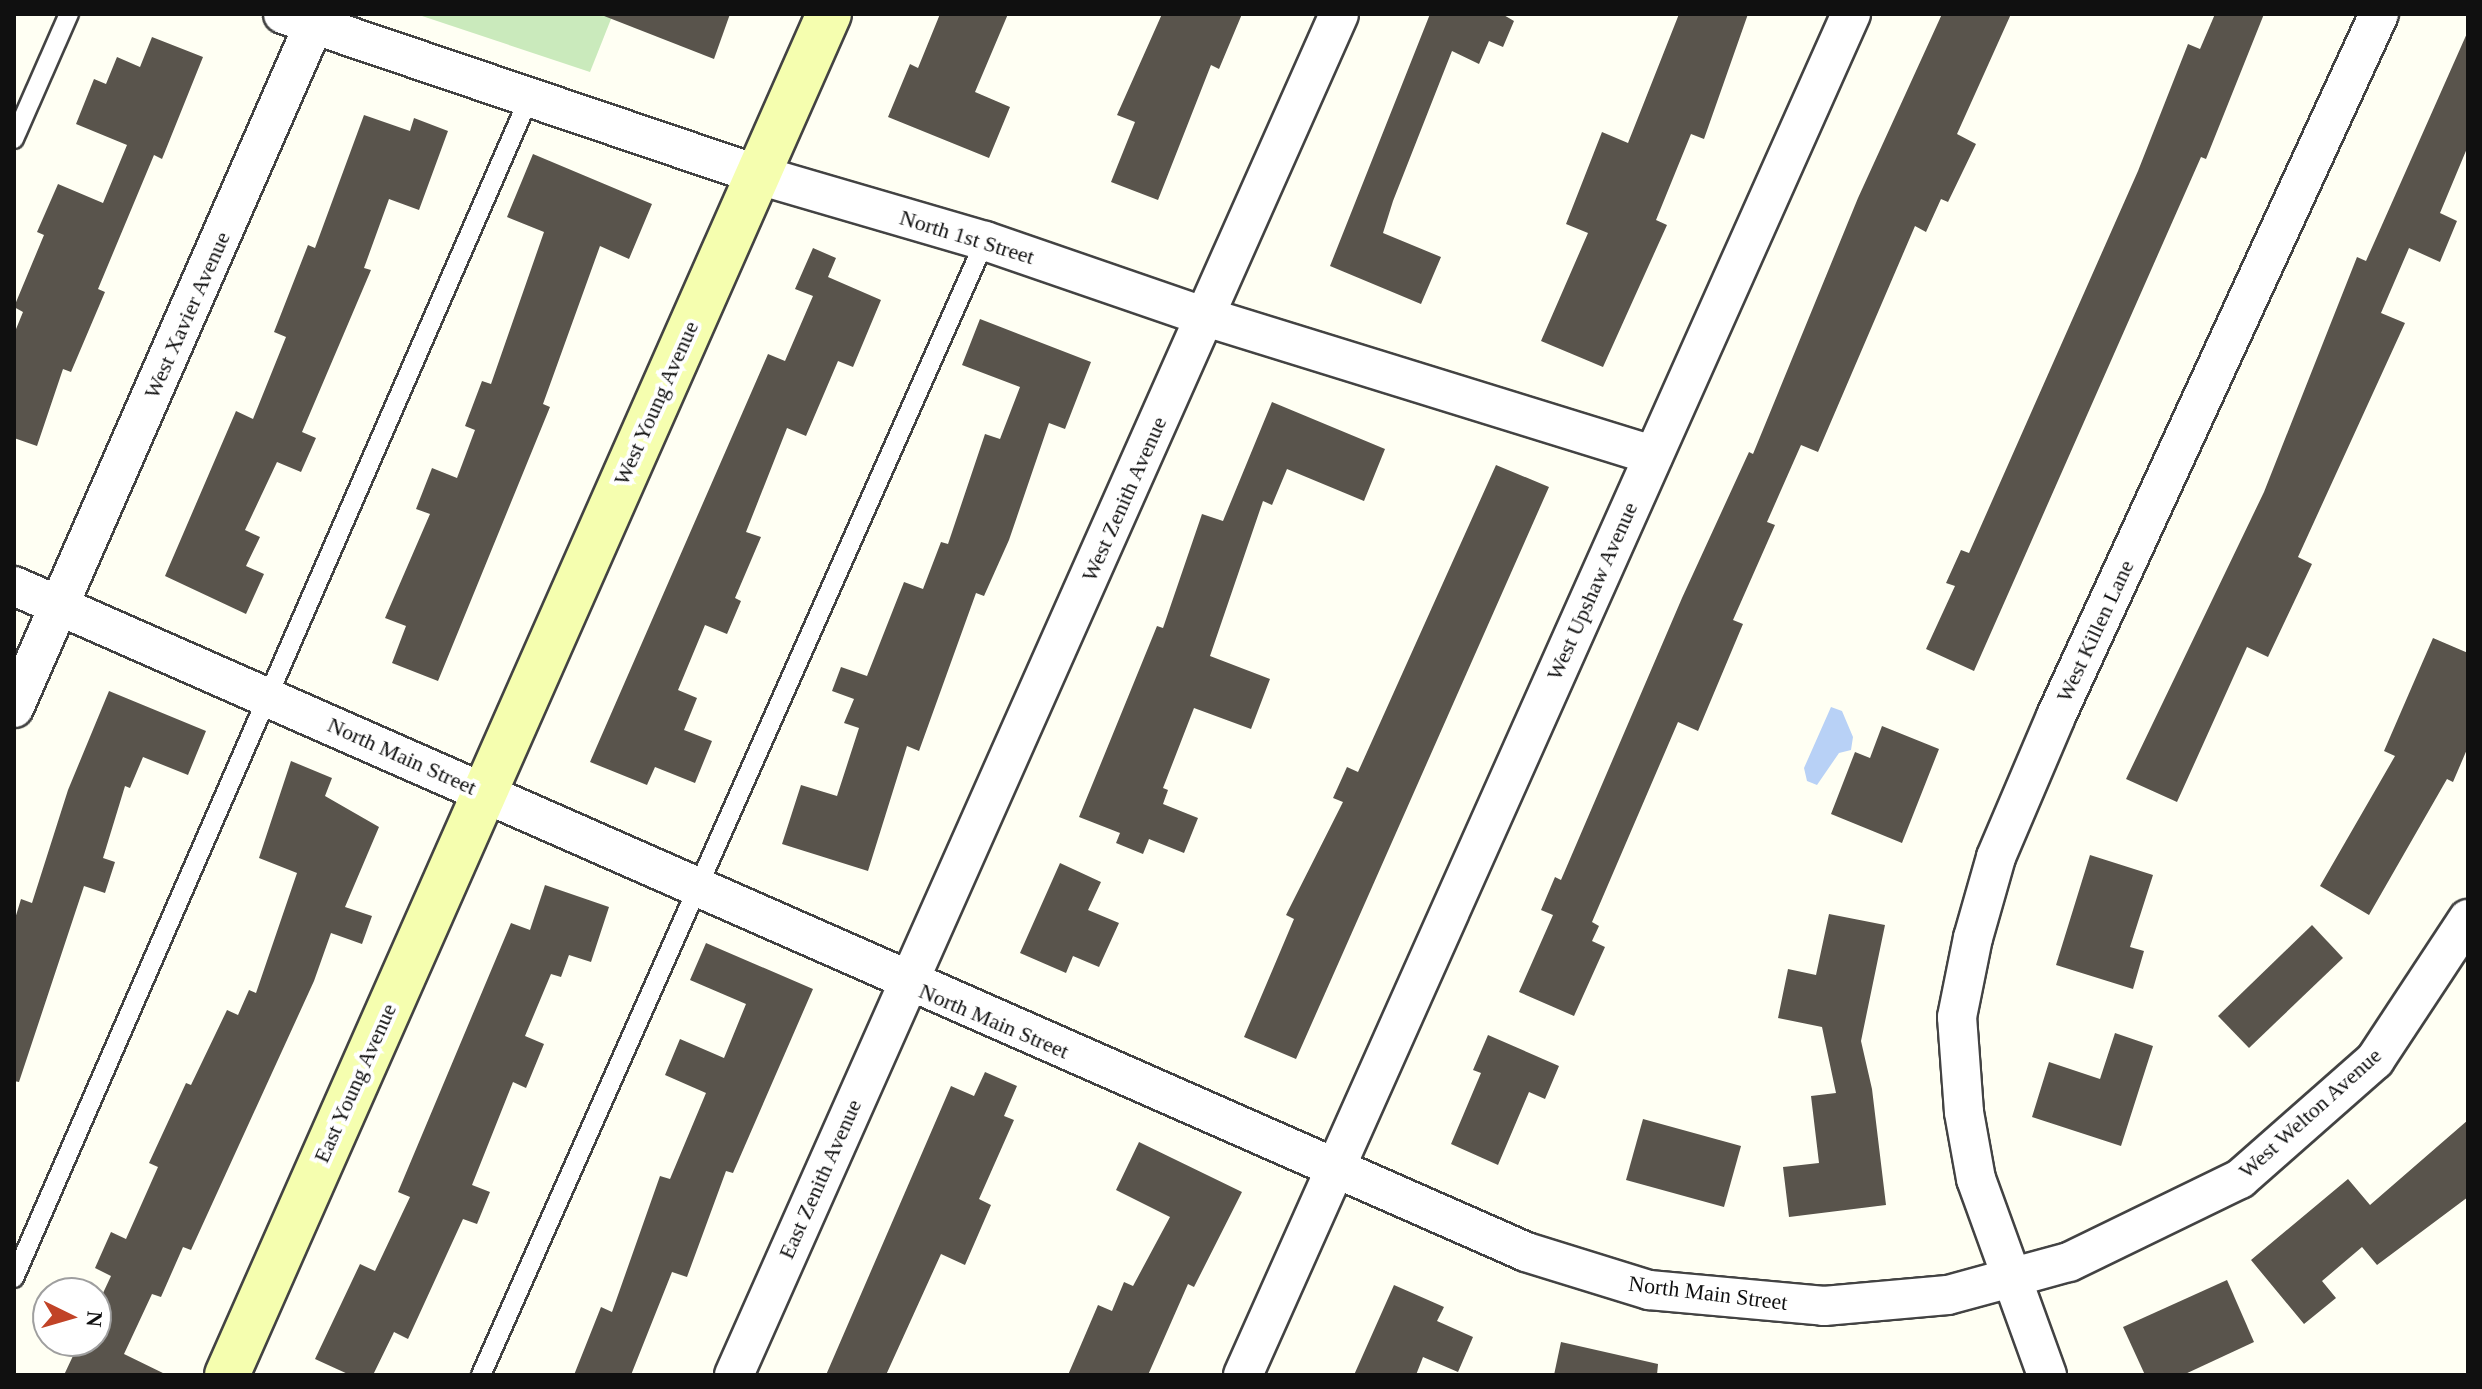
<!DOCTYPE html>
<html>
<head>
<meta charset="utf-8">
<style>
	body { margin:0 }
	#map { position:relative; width:2482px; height:1389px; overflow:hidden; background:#fffff3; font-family:Georgia,serif }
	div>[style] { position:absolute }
	.green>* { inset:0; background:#caeabc }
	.water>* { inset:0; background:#b8d1f6 }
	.building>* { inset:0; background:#59544c }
	.roads { filter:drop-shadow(2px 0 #434343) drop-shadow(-2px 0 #434343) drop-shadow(0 2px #434343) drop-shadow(0 -2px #434343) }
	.lane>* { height:18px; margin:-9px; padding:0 9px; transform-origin:9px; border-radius:9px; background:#fff }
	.street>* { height:38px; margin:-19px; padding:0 19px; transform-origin:19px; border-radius:19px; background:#fff }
	.secondary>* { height:44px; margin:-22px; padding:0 22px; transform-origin:22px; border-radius:22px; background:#f5feaf }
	span { translate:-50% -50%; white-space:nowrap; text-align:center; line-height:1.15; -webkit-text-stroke:8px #fff; paint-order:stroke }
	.street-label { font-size:22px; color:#101010 }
	.frame { position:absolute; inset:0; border:16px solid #101010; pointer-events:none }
	.north { position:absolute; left:32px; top:1277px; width:80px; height:80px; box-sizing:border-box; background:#fff; border:2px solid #9f9f9f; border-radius:50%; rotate:95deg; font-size:22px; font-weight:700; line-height:32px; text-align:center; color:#101010 }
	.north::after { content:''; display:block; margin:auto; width:28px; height:36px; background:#c14327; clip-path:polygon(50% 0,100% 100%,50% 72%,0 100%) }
</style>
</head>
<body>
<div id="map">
	<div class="green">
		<i style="clip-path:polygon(416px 14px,613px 14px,590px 72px)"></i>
	</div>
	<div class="water">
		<i style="clip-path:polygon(1831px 707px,1842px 711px,1853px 737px,1851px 750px,1839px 753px,1817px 785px,1807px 781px,1804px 768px)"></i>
	</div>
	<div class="building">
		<i style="clip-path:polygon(599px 14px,730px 14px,714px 59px)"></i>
		<i style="clip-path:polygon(940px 14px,1008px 14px,975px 92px,1010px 107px,989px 158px,888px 117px,910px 64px,918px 68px)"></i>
		<i style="clip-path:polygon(1162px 14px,1242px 14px,1219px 69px,1211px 65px,1158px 200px,1111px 182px,1135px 122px,1117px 115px)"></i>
		<i style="clip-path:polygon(1430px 14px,1502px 14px,1514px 21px,1503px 47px,1489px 41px,1479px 64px,1452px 51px,1393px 201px,1383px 233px,1441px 257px,1421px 304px,1330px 266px)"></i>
		<i style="clip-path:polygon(1679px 14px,1748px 14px,1704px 139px,1691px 134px,1656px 220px,1667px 225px,1603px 367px,1541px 341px,1588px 233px,1566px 224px,1602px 132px,1628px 143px)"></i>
		<i style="clip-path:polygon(1942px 14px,2011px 14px,1957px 134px,1976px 144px,1948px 202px,1941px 199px,1926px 232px,1915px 226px,1818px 452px,1801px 445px,1767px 522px,1775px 525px,1733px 620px,1743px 624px,1698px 731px,1678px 722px,1592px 922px,1599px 926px,1592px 941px,1605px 947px,1574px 1016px,1519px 992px,1553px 915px,1541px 910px,1555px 877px,1561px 880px,1682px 598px,1749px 452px,1753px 454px,1858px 198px)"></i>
		<i style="clip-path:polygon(2215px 14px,2264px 14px,2206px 159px,2201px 157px,1974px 671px,1926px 649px,1955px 586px,1946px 583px,1961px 550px,1969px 553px,2138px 171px,2188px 44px,2200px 49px)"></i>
		<i style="clip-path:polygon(2468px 31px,2468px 146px,2440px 213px,2457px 221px,2440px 262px,2409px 248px,2381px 313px,2405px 323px,2298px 557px,2312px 564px,2268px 657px,2247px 647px,2177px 802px,2126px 779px,2264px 492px,2357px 257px,2366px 261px)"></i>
		<i style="clip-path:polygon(152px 37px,203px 57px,162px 159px,154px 155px,98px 289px,105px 292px,71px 372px,63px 369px,37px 446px,14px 438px,14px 334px,23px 312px,14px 307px,44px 235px,37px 232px,58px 184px,103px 203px,127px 145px,76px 124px,94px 79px,106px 84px,117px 57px,140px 67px)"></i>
		<i style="clip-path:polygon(364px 115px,410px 131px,414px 118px,448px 131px,419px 210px,389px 199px,364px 268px,371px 270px,302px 432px,316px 438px,301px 472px,277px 462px,245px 530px,260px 537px,246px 566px,264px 574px,246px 614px,165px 576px,236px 411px,253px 419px,286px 337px,274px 332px,308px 245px,315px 248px)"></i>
		<i style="clip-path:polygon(533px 154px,652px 204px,629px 259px,600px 246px,543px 404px,550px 407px,438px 681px,392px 663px,406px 626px,385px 618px,430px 514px,416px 509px,432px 468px,457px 478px,475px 430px,465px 426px,482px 381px,491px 384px,544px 232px,507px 217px)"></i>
		<i style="clip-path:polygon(813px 248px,836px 258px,828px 277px,881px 300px,853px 367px,838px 361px,806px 436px,787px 428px,746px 532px,761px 537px,735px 598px,741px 601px,727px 634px,705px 625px,678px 690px,697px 698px,684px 730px,712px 741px,695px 783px,655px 767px,647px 785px,590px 762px,768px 354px,785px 361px,813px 296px,795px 289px)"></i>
		<i style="clip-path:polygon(980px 319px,1091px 362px,1065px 429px,1049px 423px,1009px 540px,984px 596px,976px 593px,919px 751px,907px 746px,868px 871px,782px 844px,801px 785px,837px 796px,859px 728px,844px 723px,854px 699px,832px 691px,841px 667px,867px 676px,904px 582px,923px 589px,941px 542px,948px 544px,985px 434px,1000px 439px,1020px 387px,962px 365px)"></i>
		<i style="clip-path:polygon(1272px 402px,1385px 449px,1364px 501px,1287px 469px,1272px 505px,1263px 501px,1210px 656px,1270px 679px,1251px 729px,1194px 708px,1163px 788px,1168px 790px,1163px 804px,1198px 818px,1184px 853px,1149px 839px,1143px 854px,1116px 843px,1120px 833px,1079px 817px,1157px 626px,1163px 628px,1202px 514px,1223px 521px)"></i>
		<i style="clip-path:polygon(1496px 465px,1549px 487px,1296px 1059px,1244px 1037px,1294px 919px,1286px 915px,1343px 802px,1333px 798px,1347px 767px,1358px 772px)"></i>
		<i style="clip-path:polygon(2433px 638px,2468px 653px,2468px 747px,2453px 782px,2447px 779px,2369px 915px,2320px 886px,2395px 756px,2384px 751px)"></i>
		<i style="clip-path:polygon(109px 691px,206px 731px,188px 775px,143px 757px,130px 788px,125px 786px,103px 858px,115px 862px,105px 893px,84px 886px,19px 1082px,14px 1081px,14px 922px,21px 899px,32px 903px,68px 790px)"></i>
		<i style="clip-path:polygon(1882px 726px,1939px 749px,1902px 843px,1831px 814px,1855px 752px,1870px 758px)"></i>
		<i style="clip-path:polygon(291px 761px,332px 778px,325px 796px,379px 827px,345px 907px,372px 916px,362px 944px,331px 933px,314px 981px,191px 1250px,183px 1247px,161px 1297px,152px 1294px,124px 1354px,167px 1375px,64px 1375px,80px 1341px,96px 1341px,96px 1308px,111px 1276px,95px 1268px,111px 1232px,126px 1239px,158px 1167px,149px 1163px,186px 1083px,191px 1085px,227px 1010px,238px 1015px,249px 990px,256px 993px,297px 873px,259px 858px)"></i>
		<i style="clip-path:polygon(2090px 855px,2153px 875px,2130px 947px,2144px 951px,2133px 989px,2056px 965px)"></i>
		<i style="clip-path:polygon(1060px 863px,1101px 882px,1088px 910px,1119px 923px,1099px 967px,1073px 956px,1066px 973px,1020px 953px)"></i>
		<i style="clip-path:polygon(545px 885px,609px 907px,591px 962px,569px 955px,561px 977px,551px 974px,525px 1036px,544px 1044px,526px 1088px,513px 1082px,472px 1185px,490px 1192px,477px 1224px,463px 1219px,408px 1339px,394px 1332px,373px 1375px,350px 1375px,315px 1359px,360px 1264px,375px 1271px,410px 1197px,398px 1192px,511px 923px,530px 930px)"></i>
		<i style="clip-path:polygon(1829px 914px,1885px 925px,1861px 1041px,1872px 1089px,1886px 1205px,1789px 1217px,1783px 1167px,1819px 1163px,1811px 1096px,1836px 1093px,1822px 1027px,1778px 1018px,1788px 969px,1816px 975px)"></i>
		<i style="clip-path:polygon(2312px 925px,2343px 958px,2249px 1048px,2218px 1016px)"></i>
		<i style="clip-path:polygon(706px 943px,813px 989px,733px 1173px,726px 1171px,687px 1277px,672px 1272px,631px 1375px,574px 1375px,601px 1307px,612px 1312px,660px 1176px,670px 1179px,706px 1093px,665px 1075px,680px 1039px,724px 1058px,746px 1004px,690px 980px)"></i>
		<i style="clip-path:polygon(2115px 1033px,2153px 1046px,2121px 1146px,2032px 1117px,2049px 1062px,2100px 1079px)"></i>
		<i style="clip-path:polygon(1488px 1035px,1559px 1066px,1545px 1099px,1529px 1092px,1498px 1165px,1451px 1144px,1481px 1073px,1473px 1070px)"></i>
		<i style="clip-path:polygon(985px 1072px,1017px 1086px,1004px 1116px,1014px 1120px,979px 1199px,991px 1205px,965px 1265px,941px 1254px,886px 1375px,826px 1375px,951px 1086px,974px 1096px)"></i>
		<i style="clip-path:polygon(1643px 1119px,1741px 1146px,1724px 1207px,1626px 1180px)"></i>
		<i style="clip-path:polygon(2468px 1120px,2468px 1197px,2377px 1265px,2362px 1247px,2322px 1281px,2336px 1298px,2304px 1324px,2251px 1260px,2348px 1179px,2370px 1205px)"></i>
		<i style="clip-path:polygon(1139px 1142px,1242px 1192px,1194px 1287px,1188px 1284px,1148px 1375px,1068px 1375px,1098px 1305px,1112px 1311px,1124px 1282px,1133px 1286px,1170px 1217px,1116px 1190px)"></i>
		<i style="clip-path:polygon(2227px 1280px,2254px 1342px,2183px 1375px,2145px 1375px,2123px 1327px)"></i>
		<i style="clip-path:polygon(1394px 1285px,1444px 1307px,1437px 1321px,1473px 1337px,1458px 1372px,1423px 1357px,1416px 1375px,1354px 1375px)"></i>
		<i style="clip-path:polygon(1561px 1342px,1658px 1364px,1657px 1375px,1554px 1375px)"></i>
	</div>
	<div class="roads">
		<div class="lane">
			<i style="left:14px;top:139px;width:137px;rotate:-66.3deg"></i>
			<i style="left:14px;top:1278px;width:1287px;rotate:-66.42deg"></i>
			<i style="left:481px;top:1375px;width:1241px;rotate:-66.04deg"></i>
		</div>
		<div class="street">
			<i style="left:283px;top:14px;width:502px;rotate:18.69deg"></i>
			<i style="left:759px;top:175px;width:235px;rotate:16.3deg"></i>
			<i style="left:985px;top:241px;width:234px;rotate:19deg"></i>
			<i style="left:1206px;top:317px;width:468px;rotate:17.2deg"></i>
			<i style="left:14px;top:586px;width:1652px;rotate:23.77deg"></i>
			<i style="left:1526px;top:1252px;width:129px;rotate:17.2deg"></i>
			<i style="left:1649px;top:1290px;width:176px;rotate:5.2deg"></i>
			<i style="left:1824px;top:1306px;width:124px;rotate:-5.1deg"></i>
			<i style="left:1948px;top:1295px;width:125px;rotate:-15.3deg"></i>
			<i style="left:2069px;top:1262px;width:190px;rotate:-25.9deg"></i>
			<i style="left:2240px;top:1179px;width:180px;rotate:-41.4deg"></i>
			<i style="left:2375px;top:1060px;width:169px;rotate:-56.6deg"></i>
			<i style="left:14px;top:708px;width:747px;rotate:-66.32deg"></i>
			<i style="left:734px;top:1375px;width:1489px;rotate:-66.03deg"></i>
			<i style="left:1243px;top:1375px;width:1491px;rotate:-65.93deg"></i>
			<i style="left:2047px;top:1375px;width:208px;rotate:-109.9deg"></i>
			<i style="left:1976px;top:1179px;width:68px;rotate:-100.2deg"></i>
			<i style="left:1964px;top:1112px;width:95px;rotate:-94.2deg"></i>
			<i style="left:1957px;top:1017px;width:81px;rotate:-78.6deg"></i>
			<i style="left:1973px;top:938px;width:84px;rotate:-74.1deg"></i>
			<i style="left:1996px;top:857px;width:153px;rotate:-66.9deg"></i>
			<i style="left:2056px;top:716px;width:773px;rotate:-65.29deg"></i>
		</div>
		<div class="secondary">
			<i style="left:227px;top:1375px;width:1488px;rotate:-66.14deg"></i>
		</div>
	</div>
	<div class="street-label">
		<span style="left:967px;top:237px;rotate:17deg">North 1st Street</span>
		<span style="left:187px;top:315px;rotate:-66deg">West Xavier Avenue</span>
		<span style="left:656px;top:403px;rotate:-66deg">West Young Avenue</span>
		<span style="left:1124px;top:499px;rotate:-66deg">West Zenith Avenue</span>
		<span style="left:1592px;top:591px;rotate:-66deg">West Upshaw Avenue</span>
		<span style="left:2095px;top:631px;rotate:-65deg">West Killen Lane</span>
		<span style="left:402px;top:756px;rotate:24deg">North Main Street</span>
		<span style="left:994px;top:1021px;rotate:23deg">North Main Street</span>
		<span style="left:355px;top:1083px;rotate:-66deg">East Young Avenue</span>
		<span style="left:2310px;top:1113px;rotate:-42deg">West Welton Avenue</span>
		<span style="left:820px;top:1179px;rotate:-66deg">East Zenith Avenue</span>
		<span style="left:1708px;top:1293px;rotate:7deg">North Main Street</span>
	</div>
	<div class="frame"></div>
	<div class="north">N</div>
</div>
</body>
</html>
